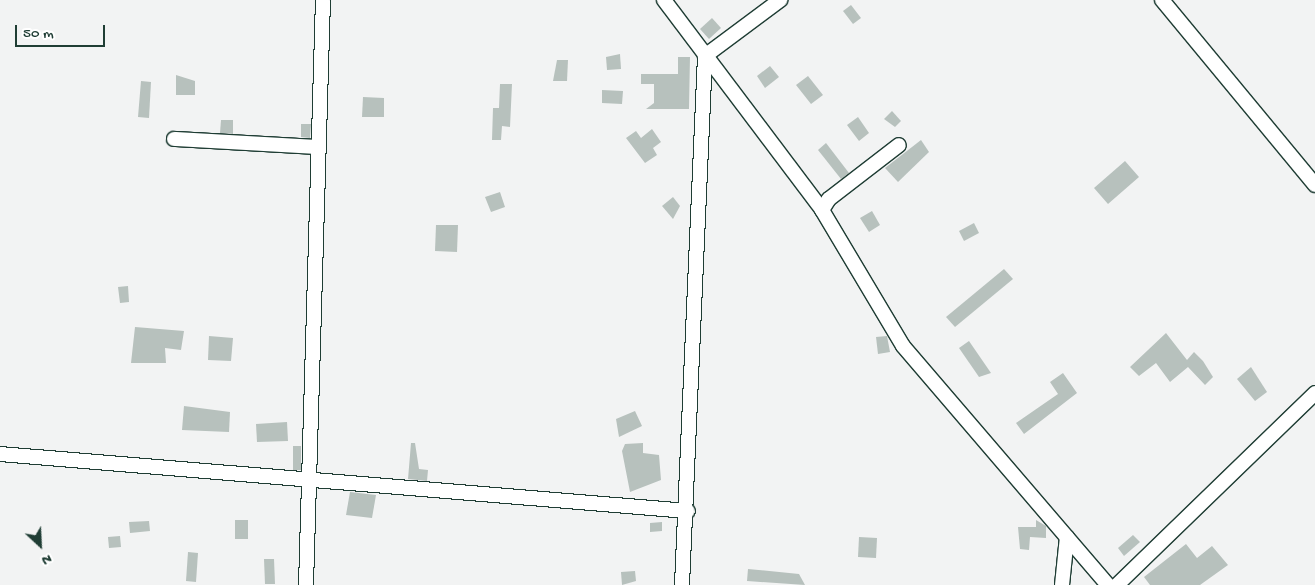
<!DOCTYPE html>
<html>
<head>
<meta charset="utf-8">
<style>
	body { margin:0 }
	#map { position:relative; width:1315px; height:585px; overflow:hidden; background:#f2f3f3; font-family:"Gochi Hand",sans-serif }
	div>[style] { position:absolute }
	.building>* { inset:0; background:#b7c1bd }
	.roads { filter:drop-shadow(1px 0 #1f3d34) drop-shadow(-1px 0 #1f3d34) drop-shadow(0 1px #1f3d34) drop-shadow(0 -1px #1f3d34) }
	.street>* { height:14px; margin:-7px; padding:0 7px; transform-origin:7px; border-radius:7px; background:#fff }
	span { translate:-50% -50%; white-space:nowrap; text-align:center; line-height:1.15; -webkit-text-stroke:4px #fff; paint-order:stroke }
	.north { position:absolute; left:15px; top:520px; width:50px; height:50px; -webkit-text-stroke:4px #fff; paint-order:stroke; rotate:155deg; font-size:14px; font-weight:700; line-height:20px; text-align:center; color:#1f3d34 }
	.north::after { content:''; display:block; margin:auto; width:18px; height:22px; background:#1f3d34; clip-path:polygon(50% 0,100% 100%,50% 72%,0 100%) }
	.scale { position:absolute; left:15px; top:25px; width:90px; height:22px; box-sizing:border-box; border:2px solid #1f3d34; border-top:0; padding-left:6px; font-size:15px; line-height:18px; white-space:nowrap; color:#1f3d34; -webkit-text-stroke:4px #fff; paint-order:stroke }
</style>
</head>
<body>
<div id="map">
	<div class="building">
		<i style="clip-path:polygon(851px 5px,861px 18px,853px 24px,843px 11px)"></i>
		<i style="clip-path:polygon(712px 18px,721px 28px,709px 39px,700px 29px)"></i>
		<i style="clip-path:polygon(620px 54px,621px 69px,607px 70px,606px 57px)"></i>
		<i style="clip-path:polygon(678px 57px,690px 57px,689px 109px,646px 109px,654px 103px,654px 84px,641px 84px,641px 74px,678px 74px)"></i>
		<i style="clip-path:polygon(557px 60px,568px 60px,567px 81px,553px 81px)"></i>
		<i style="clip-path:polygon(770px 66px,779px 77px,765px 88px,757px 76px)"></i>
		<i style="clip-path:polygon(176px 75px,195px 81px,195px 95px,176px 95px)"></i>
		<i style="clip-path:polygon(808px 76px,823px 95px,811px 104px,796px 85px)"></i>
		<i style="clip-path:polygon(141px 81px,151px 82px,149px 118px,138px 117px)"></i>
		<i style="clip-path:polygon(500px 84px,512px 84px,510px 127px,502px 126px,501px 140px,492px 140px,493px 108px,499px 108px)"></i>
		<i style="clip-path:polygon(602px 90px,623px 91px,622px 104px,602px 103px)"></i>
		<i style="clip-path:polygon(363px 97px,384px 98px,384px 117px,362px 117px)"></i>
		<i style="clip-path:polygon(892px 111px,901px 121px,895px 127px,884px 119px)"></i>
		<i style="clip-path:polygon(858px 117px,869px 133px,859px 141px,847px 125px)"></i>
		<i style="clip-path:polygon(221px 120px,233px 120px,233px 134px,220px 133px)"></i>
		<i style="clip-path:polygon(301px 124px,311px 124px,310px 138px,301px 137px)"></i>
		<i style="clip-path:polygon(652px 129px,661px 142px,653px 148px,657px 155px,645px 163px,626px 138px,636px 131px,641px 138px)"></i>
		<i style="clip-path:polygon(921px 140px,929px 152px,898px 182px,885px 168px)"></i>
		<i style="clip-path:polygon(826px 143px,849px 173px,841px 179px,818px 150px)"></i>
		<i style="clip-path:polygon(1125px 161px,1139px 177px,1108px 204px,1094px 188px)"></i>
		<i style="clip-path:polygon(500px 192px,505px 207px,491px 212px,485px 197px)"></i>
		<i style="clip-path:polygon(673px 197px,680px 206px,673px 219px,662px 206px)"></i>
		<i style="clip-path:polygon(872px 211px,880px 225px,869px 232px,860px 218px)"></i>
		<i style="clip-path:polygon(974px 223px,979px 233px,964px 241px,959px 231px)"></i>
		<i style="clip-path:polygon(436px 225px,458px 225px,457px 252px,435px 251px)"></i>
		<i style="clip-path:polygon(1004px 269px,1013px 279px,955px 327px,946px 317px)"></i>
		<i style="clip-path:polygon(128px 286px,129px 302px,120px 303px,118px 287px)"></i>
		<i style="clip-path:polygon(135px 327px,184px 331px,181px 350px,165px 348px,166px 363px,131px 363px)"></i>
		<i style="clip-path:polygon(1166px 333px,1187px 360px,1194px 352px,1203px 361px,1213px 377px,1205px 385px,1188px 367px,1170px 382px,1156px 363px,1139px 376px,1130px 367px)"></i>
		<i style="clip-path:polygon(209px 336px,233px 338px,231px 361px,208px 360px)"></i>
		<i style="clip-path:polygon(887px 336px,890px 352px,878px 354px,876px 337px)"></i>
		<i style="clip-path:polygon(969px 341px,991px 373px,979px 377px,959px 348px)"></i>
		<i style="clip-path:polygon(1251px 367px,1267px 392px,1255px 401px,1237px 379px)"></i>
		<i style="clip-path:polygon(1063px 373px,1077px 393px,1024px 434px,1016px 423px,1058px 394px,1050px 382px)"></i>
		<i style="clip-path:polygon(184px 406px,230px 412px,229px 432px,182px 430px)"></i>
		<i style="clip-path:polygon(635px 411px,642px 426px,619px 437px,616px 419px)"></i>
		<i style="clip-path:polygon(287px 422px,288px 441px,257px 442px,256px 424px)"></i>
		<i style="clip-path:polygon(411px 443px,415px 443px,419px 469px,428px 470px,427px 481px,408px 479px)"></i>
		<i style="clip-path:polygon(643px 443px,643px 453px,659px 455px,661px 480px,630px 492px,622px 451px,625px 444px)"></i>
		<i style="clip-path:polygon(293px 446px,301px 446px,301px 470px,293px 470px)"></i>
		<i style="clip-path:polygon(350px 492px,376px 495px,372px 518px,346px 515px)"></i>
		<i style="clip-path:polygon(235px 520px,248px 520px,248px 539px,235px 539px)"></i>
		<i style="clip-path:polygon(1036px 520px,1046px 526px,1046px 538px,1030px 537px,1029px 550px,1020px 549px,1018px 527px,1036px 527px)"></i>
		<i style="clip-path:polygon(149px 521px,150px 531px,130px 533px,129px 522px)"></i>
		<i style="clip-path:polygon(662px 522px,662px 531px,650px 532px,650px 523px)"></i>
		<i style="clip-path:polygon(1133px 535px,1140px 542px,1124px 556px,1118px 548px)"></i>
		<i style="clip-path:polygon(120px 536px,121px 547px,109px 548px,108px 537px)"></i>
		<i style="clip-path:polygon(859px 537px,877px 538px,876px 558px,858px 557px)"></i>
		<i style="clip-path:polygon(1186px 544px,1197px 558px,1212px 546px,1228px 565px,1200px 585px,1150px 585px,1144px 577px)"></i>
		<i style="clip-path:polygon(188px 552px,198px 553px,196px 582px,186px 581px)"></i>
		<i style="clip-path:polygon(264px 559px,274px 559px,275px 584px,265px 584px)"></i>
		<i style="clip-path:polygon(748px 569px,799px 574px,805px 585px,747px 581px)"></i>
		<i style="clip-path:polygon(635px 571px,636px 581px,622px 585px,621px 572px)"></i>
	</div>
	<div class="roads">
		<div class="street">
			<i style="left:664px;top:0;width:263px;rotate:53deg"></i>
			<i style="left:822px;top:210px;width:158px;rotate:59.2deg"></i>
			<i style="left:903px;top:346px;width:315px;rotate:49.4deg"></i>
			<i style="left:1162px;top:0;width:240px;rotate:50.4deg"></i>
			<i style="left:174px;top:139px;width:145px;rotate:3.2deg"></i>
			<i style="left:822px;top:210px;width:13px;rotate:-58deg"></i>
			<i style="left:829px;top:199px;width:88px;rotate:-37.6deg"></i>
			<i style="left:0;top:454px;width:690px;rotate:4.74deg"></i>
			<i style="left:306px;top:585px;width:585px;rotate:-88.34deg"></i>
			<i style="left:682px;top:585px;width:529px;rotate:-87.51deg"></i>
			<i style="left:705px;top:56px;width:94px;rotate:-36.7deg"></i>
			<i style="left:1062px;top:585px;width:48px;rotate:-84.1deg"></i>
			<i style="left:1117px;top:585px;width:276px;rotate:-44.1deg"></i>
		</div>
	</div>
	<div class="north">N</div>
	<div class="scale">50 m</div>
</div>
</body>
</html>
